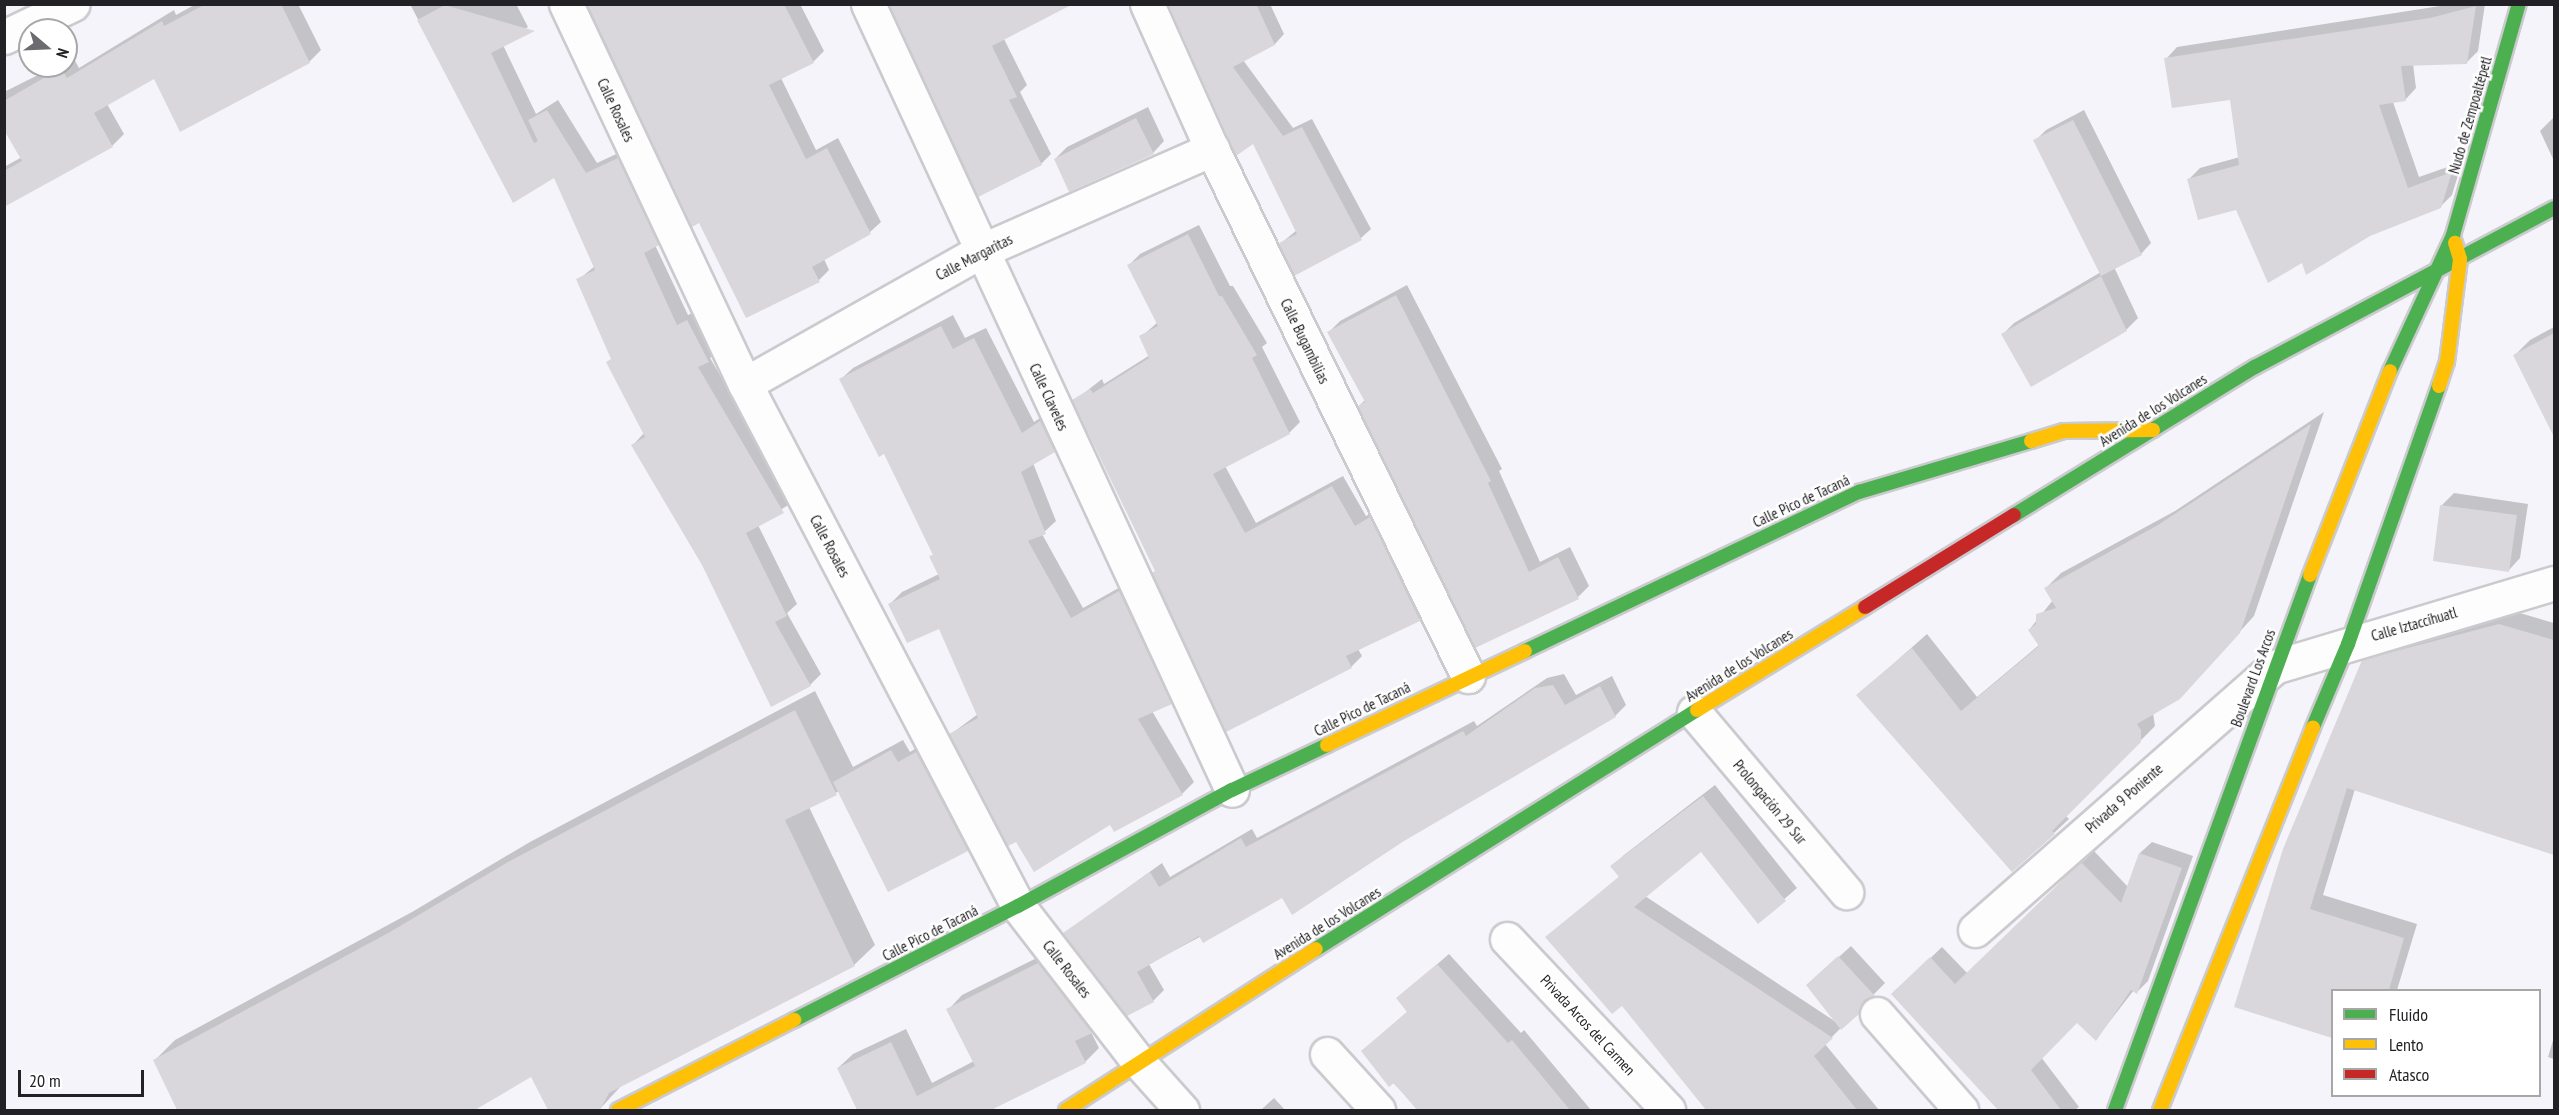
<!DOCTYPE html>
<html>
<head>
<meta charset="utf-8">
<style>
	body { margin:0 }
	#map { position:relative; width:2559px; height:1115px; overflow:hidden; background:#f4f4fa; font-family:"PT Sans Narrow",sans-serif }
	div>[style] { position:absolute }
	.shadow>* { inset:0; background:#0003 }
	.building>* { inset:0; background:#d9d7db }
	.roads { filter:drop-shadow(2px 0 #cacacf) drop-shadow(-2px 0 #cacacf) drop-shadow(0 2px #cacacf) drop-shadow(0 -2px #cacacf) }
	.street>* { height:33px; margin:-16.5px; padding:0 16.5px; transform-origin:16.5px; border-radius:16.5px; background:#fdfdfe }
	.fast>* { height:14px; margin:-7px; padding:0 7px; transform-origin:7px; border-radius:7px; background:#4caf50 }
	.slow>* { height:14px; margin:-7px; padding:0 7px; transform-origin:7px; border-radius:7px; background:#ffc107 }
	.jam>* { height:14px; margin:-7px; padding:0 7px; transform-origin:7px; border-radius:7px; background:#c62828 }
	span { translate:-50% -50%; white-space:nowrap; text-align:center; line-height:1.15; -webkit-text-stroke:5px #fff; paint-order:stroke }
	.street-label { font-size:15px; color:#222226 }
	.frame { position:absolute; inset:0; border:6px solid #222226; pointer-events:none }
	.legend { position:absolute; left:2331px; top:989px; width:210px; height:108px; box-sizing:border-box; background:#fff; border:2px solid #a7a7a8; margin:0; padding:8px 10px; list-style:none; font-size:18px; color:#222226 }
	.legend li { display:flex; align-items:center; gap:12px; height:30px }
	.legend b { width:30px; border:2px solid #a7a7a8 }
	.north { position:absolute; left:18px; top:18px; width:60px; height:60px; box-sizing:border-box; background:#fff; border:2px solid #a7a7a8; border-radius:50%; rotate:109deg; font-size:16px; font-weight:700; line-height:24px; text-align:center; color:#222226 }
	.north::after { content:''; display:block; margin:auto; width:21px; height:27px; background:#6c6c70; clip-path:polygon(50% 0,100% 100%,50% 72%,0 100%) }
	.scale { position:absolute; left:18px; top:1070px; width:126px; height:27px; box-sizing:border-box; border:3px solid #222226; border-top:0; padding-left:8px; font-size:18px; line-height:21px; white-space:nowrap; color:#222226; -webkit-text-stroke:4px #fff; paint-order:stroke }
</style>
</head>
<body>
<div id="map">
	<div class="shadow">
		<i style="clip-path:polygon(196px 4px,298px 4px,321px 50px,309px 62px,154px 77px,107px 104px,124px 134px,112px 146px,4px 205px,4px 167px,22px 157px,4px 127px,4px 92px,56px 66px,66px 66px,66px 61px,73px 57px,79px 68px,174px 10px,176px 15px)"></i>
		<i style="clip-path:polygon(410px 4px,516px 4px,528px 27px,503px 45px,536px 114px,558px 100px,597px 163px,629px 148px,669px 233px,655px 245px,688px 315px,698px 310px,719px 349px,710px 358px,794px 501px,758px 525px,797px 604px,787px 613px,821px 674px,810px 685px,703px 565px,633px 445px,644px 433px,578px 280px,595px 266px,555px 175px,513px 201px)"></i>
		<i style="clip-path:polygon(586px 4px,800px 4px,824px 51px,813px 62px,781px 78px,816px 150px,838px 138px,881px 222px,870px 232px,824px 259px,829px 270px,819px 280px,700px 221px,692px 225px)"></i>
		<i style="clip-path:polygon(891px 4px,1004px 39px,1027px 85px,1020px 92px,1051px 154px,1041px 164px)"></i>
		<i style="clip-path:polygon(1169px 4px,1270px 4px,1284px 34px,1275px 44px,1243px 60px,1293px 128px,1312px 119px,1371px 229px,1361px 238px,1295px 274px,1280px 244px,1297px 230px,1253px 142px)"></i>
		<i style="clip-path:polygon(2453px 4px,2485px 4px,2478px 51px,2467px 62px,2413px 64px,2416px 88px,2405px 100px,2393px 102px,2419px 177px,2462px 162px,2452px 195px,2440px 207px,2302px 261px,2237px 209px,2189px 179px,2200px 168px,2240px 157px,2232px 98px,2166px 59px,2177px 47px)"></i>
		<i style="clip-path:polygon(1148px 107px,1164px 141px,1153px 153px,1055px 159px,1067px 147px)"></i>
		<i style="clip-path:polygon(2084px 110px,2151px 243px,2141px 254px,2114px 267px,2138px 318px,2126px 330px,2003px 334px,2014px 323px,2101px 272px,2035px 141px,2046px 130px)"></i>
		<i style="clip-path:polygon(2554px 117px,2554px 161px,2540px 131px)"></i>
		<i style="clip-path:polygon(1199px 225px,1230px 286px,1233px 286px,1267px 343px,1262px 347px,1300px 422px,1289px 433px,1225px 466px,1256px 523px,1343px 476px,1366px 516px,1381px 508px,1430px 609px,1419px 620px,1358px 649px,1362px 656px,1351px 667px,1156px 571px,1074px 401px,1102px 379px,1104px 384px,1150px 355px,1141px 337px,1158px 322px,1129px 265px,1140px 254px)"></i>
		<i style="clip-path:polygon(1407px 285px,1502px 469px,1499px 471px,1540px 562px,1570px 547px,1589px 586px,1578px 597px,1476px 646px,1359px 406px,1365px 400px,1329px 332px,1340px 321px)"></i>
		<i style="clip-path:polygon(953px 315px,965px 338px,986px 328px,1034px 422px,1052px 410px,1066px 440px,1033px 463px,1056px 521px,1042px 534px,1083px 608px,1131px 581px,1182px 691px,1171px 703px,1152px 711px,1194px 782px,1182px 794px,1111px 823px,951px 734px,978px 714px,940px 627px,890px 604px,902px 592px,939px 574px,931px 557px,934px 554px,885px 452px,841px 379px,853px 368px)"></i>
		<i style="clip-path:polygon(2554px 327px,2554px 403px,2542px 409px,2515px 355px,2530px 340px)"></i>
		<i style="clip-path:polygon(2324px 412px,2254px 616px,2194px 682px,2153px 713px,2155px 726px,2066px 816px,2069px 819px,2054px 833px,1858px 695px,1927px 634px,1977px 697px,2039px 645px,2029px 630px,2053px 600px,2046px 588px,2061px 573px,2175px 511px)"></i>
		<i style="clip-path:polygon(2454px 493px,2528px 504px,2520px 558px,2509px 570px,2435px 560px,2442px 505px)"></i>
		<i style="clip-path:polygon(2513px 611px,2554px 623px,2554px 853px,2355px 789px,2323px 895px,2417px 924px,2397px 990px,2332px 990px,2332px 1036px,2236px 1006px,2363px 661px,2377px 647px)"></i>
		<i style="clip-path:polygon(1564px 674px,1576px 695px,1612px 676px,1626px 705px,1615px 716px,1149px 964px,1164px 990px,1153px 1001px,1065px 933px,1162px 863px,1170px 877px,1252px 829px,1257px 838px,1474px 721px,1477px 726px,1547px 678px)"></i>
		<i style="clip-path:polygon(815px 691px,853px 767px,903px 740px,910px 752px,928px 741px,979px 838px,967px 850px,839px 791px,809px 807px,875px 945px,854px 965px,621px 1086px,599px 1110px,550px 1110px,532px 1075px,472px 1110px,179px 1110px,155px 1060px,175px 1040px,412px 912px,530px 842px)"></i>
		<i style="clip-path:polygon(1715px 785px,1797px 888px,1758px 922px,1701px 850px,1645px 896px,1836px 1022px,1820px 974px,1851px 946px,1885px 983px,1825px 1044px,1879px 1110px,1708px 1110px,1622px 1004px,1547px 937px,1620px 876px,1612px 866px,1624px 855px)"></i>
		<i style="clip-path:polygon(2152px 842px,2193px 856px,2148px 981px,2137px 992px,2134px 990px,2096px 1039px,2077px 1021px,2041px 1057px,2079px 1107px,2075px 1110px,1999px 1110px,1893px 994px,1942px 947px,1968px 974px,2094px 851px,2128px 887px,2140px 853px)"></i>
		<i style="clip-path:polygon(1053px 950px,1106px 1017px,1091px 1032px,1099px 1048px,1085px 1062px,990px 1110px,858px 1110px,838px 1068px,853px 1054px,906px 1029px,932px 1083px,974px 1061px,948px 1010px,962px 995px)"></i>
		<i style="clip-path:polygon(1449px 954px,1521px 1033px,1524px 1030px,1591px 1110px,1419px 1110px,1363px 1051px,1408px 1011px,1398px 998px)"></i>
		<i style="clip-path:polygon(2554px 1037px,2554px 1059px,2548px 1057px)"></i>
		<i style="clip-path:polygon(1274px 1098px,1285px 1110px,1261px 1110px)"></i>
	</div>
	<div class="building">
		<i style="clip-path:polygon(206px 4px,281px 4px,310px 63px,180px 132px,154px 79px,94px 113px,113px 147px,4px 207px,4px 171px,22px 161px,4px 130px,4px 101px,61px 68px,67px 78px,162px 21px,164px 26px)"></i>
		<i style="clip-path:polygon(587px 4px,784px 4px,814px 63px,769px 85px,806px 159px,827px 148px,871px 234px,812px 267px,820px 282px,746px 318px,699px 223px,692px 227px)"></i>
		<i style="clip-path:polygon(889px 4px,1073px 4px,992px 46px,1017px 97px,1009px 100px,1042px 165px,978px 197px)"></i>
		<i style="clip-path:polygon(1168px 4px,1256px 4px,1275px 45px,1233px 67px,1283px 136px,1302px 127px,1362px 240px,1294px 276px,1279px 243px,1297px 234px,1253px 144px,1236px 156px)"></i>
		<i style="clip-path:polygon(445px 5px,535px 31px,491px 53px,534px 143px,538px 141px,528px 120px,547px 110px,586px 173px,618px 158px,659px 245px,644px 253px,677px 325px,687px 320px,709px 362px,698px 367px,784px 513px,746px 533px,787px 616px,775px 622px,811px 686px,771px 707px,702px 565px,631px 445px,645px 437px,606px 362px,611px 359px,576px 279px,595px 270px,554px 178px,513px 203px,417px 20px)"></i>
		<i style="clip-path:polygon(2476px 6px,2467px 64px,2401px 66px,2406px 101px,2379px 105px,2408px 188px,2452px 172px,2441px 208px,2370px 236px,2306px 275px,2302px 263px,2268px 283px,2236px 210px,2198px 220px,2187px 179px,2239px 165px,2230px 100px,2172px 108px,2164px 58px,2430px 18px)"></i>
		<i style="clip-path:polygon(1136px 118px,1154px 154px,1069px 192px,1054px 159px)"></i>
		<i style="clip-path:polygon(2073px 120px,2142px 255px,2101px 276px,2033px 140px)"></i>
		<i style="clip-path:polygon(1188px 234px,1219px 296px,1222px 296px,1257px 355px,1252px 358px,1290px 434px,1213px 474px,1245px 533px,1332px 486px,1355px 526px,1370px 517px,1420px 621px,1346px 656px,1352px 668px,1226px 732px,1152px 573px,1155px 571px,1072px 400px,1090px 389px,1093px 393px,1149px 358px,1139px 336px,1158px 326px,1127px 265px)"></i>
		<i style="clip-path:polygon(2101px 276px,2127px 331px,2031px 387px,2001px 334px)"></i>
		<i style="clip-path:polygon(1396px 295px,1491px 481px,1488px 483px,1529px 572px,1558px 557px,1579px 599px,1475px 648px,1358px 406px,1365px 402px,1327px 332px)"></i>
		<i style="clip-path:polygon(941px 326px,953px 349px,974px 338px,1022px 433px,1040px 421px,1055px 452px,1021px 472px,1046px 534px,1028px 541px,1071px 618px,1119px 591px,1172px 704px,1138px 719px,1183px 795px,1114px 832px,1110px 825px,1034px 872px,1016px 842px,1008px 846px,949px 734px,978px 718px,939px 629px,907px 643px,888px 604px,940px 579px,929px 556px,933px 555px,884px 454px,879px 457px,839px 379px)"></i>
		<i style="clip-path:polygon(2554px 333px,2554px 437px,2513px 355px)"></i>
		<i style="clip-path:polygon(2311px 424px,2240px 633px,2180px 699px,2137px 724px,2141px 730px,2141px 742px,2052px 831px,2055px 834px,2012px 872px,1856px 695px,1912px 648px,1961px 711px,2039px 646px,2028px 630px,2036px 624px,2036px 614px,2056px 608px,2044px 588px,2158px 525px)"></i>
		<i style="clip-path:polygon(2440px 505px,2517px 515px,2509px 572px,2433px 561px)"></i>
		<i style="clip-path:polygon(2499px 624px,2554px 640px,2554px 855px,2347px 788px,2310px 909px,2404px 938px,2389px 990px,2332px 990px,2332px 1038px,2234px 1007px,2283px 849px,2362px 660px)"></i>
		<i style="clip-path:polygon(1553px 685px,1565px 705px,1600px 686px,1616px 717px,1404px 841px,1292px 915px,1282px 898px,1203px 943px,1199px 936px,1137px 972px,1154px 1002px,1127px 1016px,1063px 933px,1150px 872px,1159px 887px,1241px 838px,1246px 847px,1463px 731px,1466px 736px,1535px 688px)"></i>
		<i style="clip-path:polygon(795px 710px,837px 795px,785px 820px,855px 966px,609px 1093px,600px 1110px,548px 1110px,531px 1077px,475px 1110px,177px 1110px,153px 1060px,390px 932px,508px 862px)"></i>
		<i style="clip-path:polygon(891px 750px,898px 762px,916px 752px,968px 851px,888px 892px,833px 782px)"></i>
		<i style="clip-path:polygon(1703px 796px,1786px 901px,1758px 924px,1701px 852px,1634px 907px,1833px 1038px,1814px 1056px,1857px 1110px,1706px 1110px,1622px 1006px,1612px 1014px,1545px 937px,1619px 877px,1610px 866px)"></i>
		<i style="clip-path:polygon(2139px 853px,2182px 868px,2137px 994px,2131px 990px,2096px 1041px,2077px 1023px,2031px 1070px,2061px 1110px,1998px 1110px,1891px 994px,1930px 957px,1955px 984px,2081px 862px,2121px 903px)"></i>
		<i style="clip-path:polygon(1838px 956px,1875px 996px,1864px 1000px,1859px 1014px,1841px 1030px,1806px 985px)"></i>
		<i style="clip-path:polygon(1038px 963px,1092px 1033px,1075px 1041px,1086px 1063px,991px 1110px,857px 1110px,837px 1068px,891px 1042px,917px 1096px,975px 1066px,946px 1009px)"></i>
		<i style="clip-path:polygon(1437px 964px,1508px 1043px,1512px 1040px,1570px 1110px,1417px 1110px,1394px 1083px,1389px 1087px,1361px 1051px,1407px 1012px,1396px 998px)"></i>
	</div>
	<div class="roads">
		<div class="street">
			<i style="left:566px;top:4px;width:420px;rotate:64.8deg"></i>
			<i style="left:745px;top:384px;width:589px;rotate:62.39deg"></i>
			<i style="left:1018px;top:906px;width:196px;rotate:52.3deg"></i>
			<i style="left:1138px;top:1061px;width:66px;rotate:48.1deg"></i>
			<i style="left:868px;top:4px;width:866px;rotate:65.15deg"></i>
			<i style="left:1147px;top:4px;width:159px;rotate:65.9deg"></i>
			<i style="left:1212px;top:149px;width:586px;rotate:64.09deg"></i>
			<i style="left:4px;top:37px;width:76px;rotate:-25.6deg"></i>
			<i style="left:745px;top:384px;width:271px;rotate:-29.4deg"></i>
			<i style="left:981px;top:251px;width:253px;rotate:-23.8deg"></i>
			<i style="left:1694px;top:712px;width:236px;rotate:49.8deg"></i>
			<i style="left:1975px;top:930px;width:398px;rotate:-41.3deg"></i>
			<i style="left:2274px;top:667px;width:292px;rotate:-16.7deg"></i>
			<i style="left:1507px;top:939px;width:235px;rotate:46.7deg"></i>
			<i style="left:1877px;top:1014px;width:128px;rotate:48.8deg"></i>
			<i style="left:1327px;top:1054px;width:76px;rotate:47.7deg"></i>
		</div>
		<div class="fast">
			<i style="left:2390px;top:371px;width:150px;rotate:-65.1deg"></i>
			<i style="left:2453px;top:235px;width:240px;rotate:-74.1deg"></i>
			<i style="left:2014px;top:515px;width:283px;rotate:-31.6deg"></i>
			<i style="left:2255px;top:367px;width:339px;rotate:-28deg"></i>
			<i style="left:1525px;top:651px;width:370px;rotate:-25.5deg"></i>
			<i style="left:1859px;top:492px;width:179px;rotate:-16.5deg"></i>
			<i style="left:2313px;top:727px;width:90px;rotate:-67.1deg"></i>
			<i style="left:2348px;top:644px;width:274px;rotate:-70.6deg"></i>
			<i style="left:1316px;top:949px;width:450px;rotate:-32.1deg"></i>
			<i style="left:794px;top:1020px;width:251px;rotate:-27deg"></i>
			<i style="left:1018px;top:906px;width:243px;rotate:-28.5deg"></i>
			<i style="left:1232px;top:790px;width:105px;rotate:-25.3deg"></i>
			<i style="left:2115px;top:1110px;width:569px;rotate:-69.97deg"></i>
		</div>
		<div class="slow">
			<i style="left:2439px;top:386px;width:25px;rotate:-72deg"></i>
			<i style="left:2447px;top:362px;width:104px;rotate:-82.8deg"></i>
			<i style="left:2460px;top:259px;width:17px;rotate:-107deg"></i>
			<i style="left:2031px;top:441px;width:34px;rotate:-17deg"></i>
			<i style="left:2064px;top:431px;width:89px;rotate:-0.6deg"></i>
			<i style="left:2310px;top:575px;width:219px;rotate:-68.6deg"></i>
			<i style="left:1697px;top:710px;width:197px;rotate:-31.5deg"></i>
			<i style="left:1327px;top:745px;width:219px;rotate:-25.4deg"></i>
			<i style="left:618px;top:1110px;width:198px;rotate:-27.1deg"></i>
			<i style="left:1066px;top:1110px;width:297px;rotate:-32.8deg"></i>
			<i style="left:2160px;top:1110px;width:412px;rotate:-68.2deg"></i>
		</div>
		<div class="jam">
			<i style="left:1865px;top:607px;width:175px;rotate:-31.7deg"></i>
		</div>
	</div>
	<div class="street-label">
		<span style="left:616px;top:110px;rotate:65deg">Calle Rosales</span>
		<span style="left:2470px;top:115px;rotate:-74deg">Nudo de Zempoaltépetl</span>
		<span style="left:974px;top:257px;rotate:-27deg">Calle Margaritas</span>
		<span style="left:1305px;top:341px;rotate:64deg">Calle Bugambilias</span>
		<span style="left:1049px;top:397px;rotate:65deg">Calle Claveles</span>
		<span style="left:2153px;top:410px;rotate:-32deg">Avenida de los Volcanes</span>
		<span style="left:1801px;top:501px;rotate:-25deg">Calle Pico de Tacaná</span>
		<span style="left:830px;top:546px;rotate:62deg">Calle Rosales</span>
		<span style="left:2414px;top:624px;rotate:-16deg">Calle Iztaccíhuatl</span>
		<span style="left:1739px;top:665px;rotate:-32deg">Avenida de los Volcanes</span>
		<span style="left:2253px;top:678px;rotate:-70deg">Boulevard Los Arcos</span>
		<span style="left:1362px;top:709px;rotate:-26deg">Calle Pico de Tacaná</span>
		<span style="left:2124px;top:798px;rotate:-41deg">Privada 9 Poniente</span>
		<span style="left:1770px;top:802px;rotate:50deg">Prolongación 29 Sur</span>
		<span style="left:1327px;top:923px;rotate:-32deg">Avenida de los Volcanes</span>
		<span style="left:930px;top:933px;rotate:-27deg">Calle Pico de Tacaná</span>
		<span style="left:1067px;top:969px;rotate:52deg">Calle Rosales</span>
		<span style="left:1588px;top:1025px;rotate:47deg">Privada Arcos del Carmen</span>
	</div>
	<div class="frame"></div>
	<ul class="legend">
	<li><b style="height:8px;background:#4caf50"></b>Fluido</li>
	<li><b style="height:8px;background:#ffc107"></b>Lento</li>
	<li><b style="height:8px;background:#c62828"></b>Atasco</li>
	</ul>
	<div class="north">N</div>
	<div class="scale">20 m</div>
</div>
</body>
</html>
